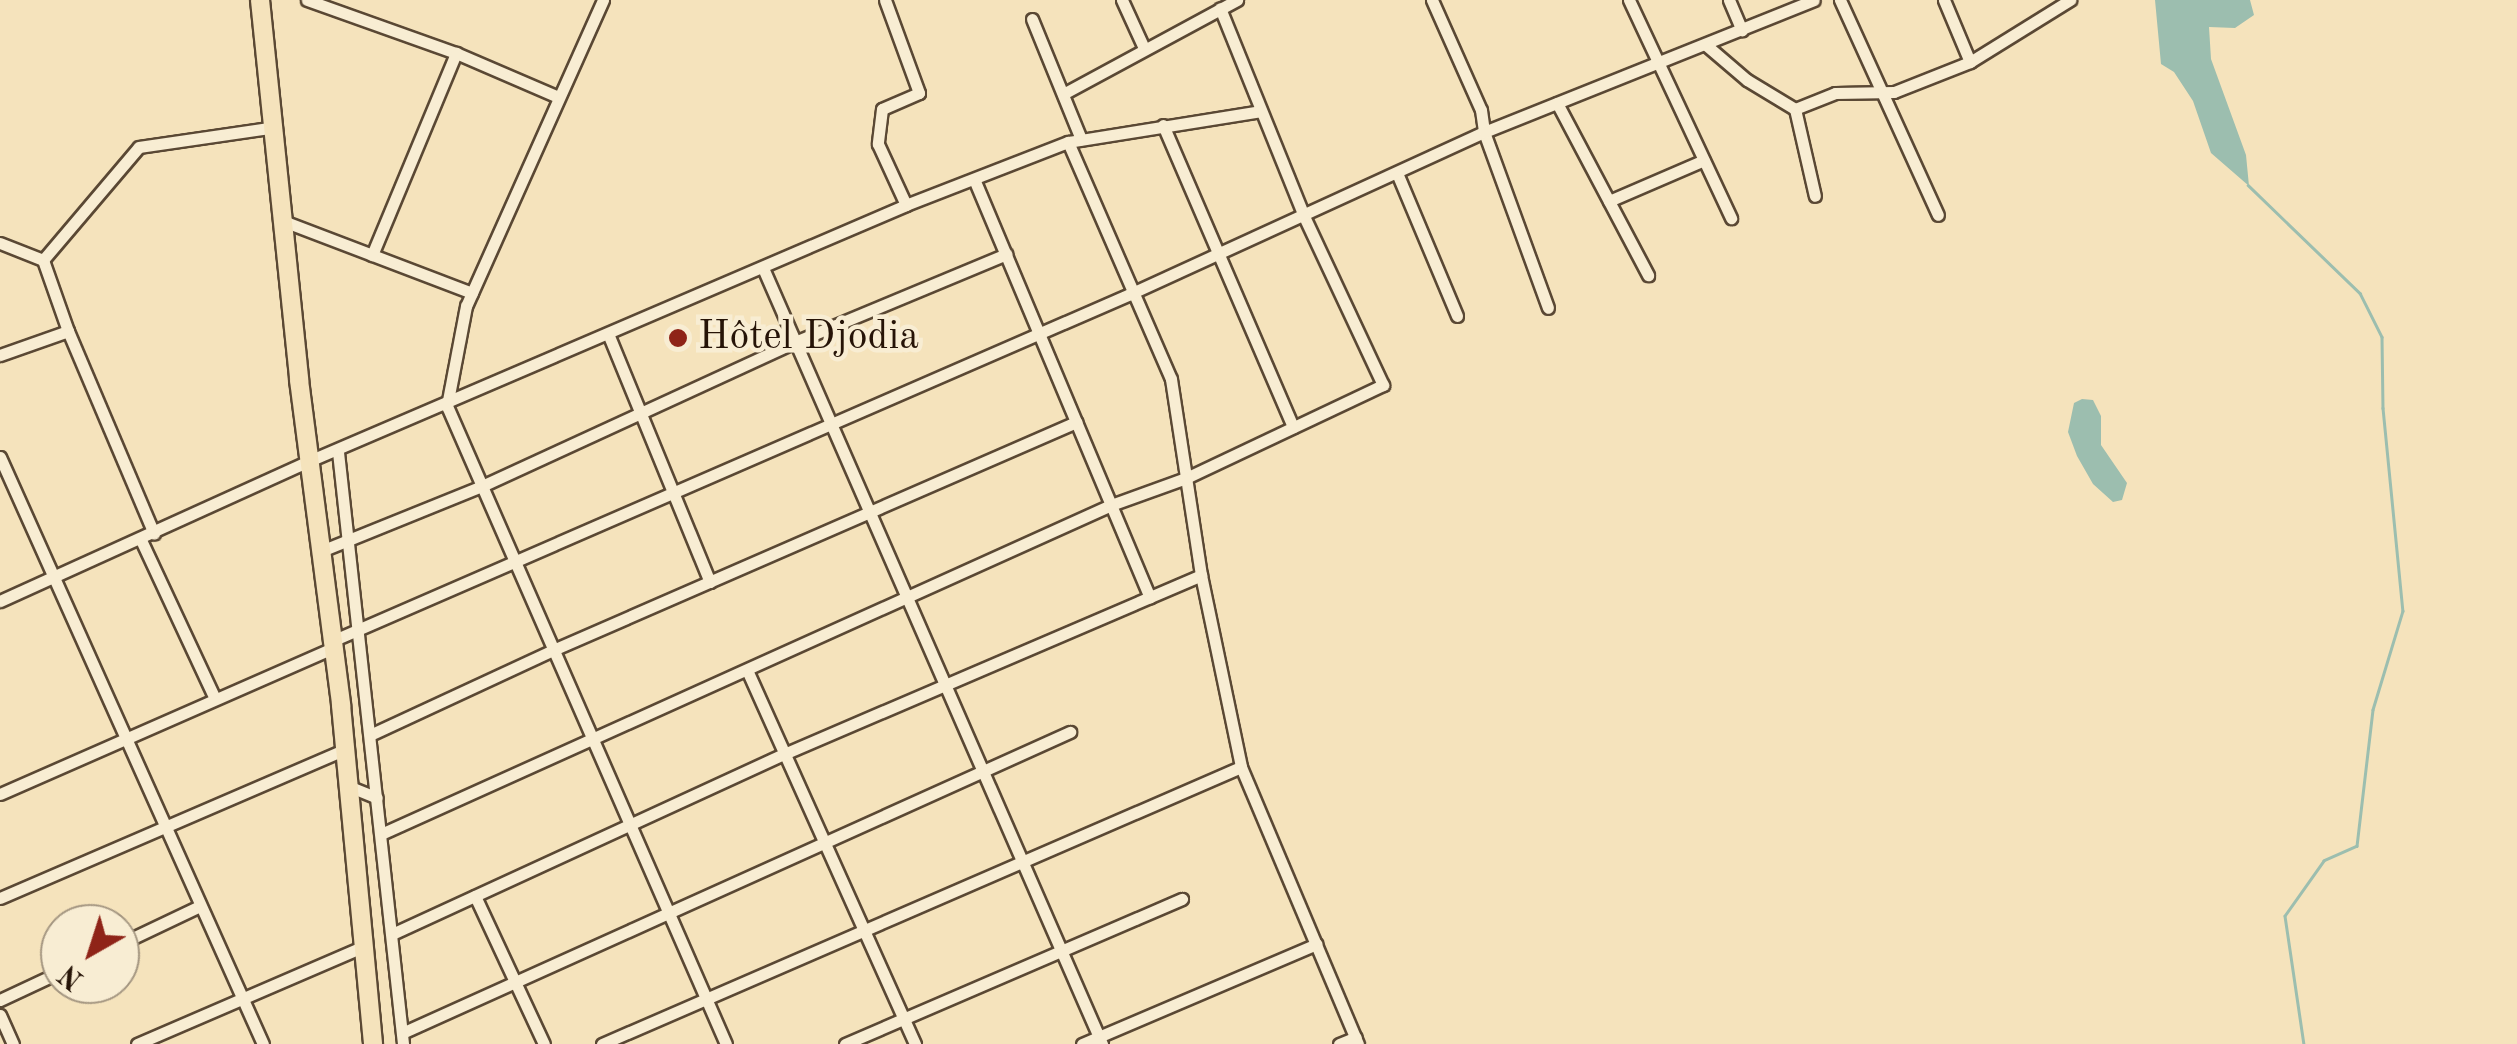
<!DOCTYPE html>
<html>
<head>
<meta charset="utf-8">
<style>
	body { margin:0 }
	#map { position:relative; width:2517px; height:1044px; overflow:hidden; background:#f5e3bc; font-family:"Old Standard TT",serif }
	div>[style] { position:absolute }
	.water>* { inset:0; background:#9cbeaf }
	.stream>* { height:2.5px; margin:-1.25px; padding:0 1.25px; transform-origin:1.25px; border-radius:1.25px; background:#9cbeaf }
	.roads { filter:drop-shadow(2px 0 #5a4834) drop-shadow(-2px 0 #5a4834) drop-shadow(0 2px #5a4834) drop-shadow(0 -2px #5a4834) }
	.minor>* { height:11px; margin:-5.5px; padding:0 5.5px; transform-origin:5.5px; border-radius:5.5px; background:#f8edd3 }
	.primary>* { height:18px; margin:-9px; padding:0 9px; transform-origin:9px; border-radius:9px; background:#f5e3bc }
	.dots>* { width:28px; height:28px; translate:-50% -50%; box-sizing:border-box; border:5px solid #f8edd3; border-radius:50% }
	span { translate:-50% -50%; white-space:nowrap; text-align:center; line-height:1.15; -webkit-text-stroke:9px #f8edd3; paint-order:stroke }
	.poi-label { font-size:40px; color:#261407 }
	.left { translate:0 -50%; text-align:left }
	.north { position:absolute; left:40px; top:904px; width:100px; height:100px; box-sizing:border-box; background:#f8edd3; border:2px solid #a49681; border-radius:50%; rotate:219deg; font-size:28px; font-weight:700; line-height:40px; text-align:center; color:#261407 }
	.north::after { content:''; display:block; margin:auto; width:35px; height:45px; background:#8f2418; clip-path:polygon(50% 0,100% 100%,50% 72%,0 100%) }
</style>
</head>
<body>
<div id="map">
	<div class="water">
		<i style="clip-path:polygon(2155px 0,2250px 0,2254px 15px,2235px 28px,2209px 27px,2211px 59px,2246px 155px,2249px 186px,2211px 153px,2193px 101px,2174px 72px,2161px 64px)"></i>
		<i style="clip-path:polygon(2082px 399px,2093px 400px,2101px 416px,2101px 445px,2127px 483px,2122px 500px,2113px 502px,2093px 484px,2077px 456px,2068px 432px,2074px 403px)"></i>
	</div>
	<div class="stream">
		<i style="left:2248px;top:185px;width:156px;rotate:44deg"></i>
		<i style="left:2360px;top:293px;width:49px;rotate:63.4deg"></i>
		<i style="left:2382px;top:337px;width:71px;rotate:89.2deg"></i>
		<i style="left:2383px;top:408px;width:204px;rotate:84.4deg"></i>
		<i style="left:2403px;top:611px;width:103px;rotate:106.9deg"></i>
		<i style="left:2373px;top:710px;width:137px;rotate:96.7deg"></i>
		<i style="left:2357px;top:846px;width:36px;rotate:156deg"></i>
		<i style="left:2324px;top:861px;width:67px;rotate:125.3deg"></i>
		<i style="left:2285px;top:916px;width:129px;rotate:81.6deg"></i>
	</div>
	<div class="roads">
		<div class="minor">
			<i style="left:307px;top:0;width:158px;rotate:19.6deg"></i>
			<i style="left:456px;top:53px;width:111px;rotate:23.3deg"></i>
			<i style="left:603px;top:0;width:335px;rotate:114.1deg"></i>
			<i style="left:466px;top:306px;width:102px;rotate:100.8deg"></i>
			<i style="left:447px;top:406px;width:696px;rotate:66.38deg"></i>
			<i style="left:885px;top:0;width:99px;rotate:69.9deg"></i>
			<i style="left:919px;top:93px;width:40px;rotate:156.6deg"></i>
			<i style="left:882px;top:109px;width:35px;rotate:97deg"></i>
			<i style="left:878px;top:144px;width:67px;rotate:65.3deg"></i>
			<i style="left:1122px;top:0;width:53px;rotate:65.4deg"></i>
			<i style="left:1432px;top:0;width:120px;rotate:66deg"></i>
			<i style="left:1481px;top:110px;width:22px;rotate:82deg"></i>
			<i style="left:1484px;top:132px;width:187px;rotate:70deg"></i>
			<i style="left:1629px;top:0;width:241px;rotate:64.9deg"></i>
			<i style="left:1729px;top:0;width:33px;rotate:67deg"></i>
			<i style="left:1840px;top:0;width:236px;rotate:65.5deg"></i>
			<i style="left:1944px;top:0;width:67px;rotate:67.2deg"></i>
			<i style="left:1032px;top:19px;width:130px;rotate:67.8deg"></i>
			<i style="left:1706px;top:45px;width:54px;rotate:40.5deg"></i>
			<i style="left:1747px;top:80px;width:56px;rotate:31.1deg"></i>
			<i style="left:1795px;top:109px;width:89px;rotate:77.1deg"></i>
			<i style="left:1063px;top:94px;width:198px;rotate:-28.4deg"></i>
			<i style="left:1557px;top:103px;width:195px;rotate:62.1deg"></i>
			<i style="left:1795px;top:109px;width:43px;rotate:-21.8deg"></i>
			<i style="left:1835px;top:93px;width:59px;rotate:-1deg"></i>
			<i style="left:1894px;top:92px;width:82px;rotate:-21.5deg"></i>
			<i style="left:1970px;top:62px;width:118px;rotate:-31.8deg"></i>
			<i style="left:1163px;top:125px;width:329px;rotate:66.7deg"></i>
			<i style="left:1068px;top:142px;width:258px;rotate:66.5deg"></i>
			<i style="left:1171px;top:379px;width:198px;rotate:81.3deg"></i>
			<i style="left:1201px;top:575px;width:196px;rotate:78.2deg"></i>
			<i style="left:1241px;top:767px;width:301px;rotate:67.1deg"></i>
			<i style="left:1397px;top:173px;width:155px;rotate:67.2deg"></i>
			<i style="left:974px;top:179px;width:454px;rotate:67.2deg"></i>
			<i style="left:1609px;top:201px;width:103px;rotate:-23.3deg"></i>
			<i style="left:286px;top:222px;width:199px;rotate:20.9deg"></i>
			<i style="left:0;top:243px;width:46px;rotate:21.6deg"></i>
			<i style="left:43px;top:260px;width:75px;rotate:70.6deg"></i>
			<i style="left:68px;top:331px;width:220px;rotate:67deg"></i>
			<i style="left:372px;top:255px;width:219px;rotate:-67.4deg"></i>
			<i style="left:43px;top:260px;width:148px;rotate:-49.7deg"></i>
			<i style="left:139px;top:147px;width:138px;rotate:-8.3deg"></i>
			<i style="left:763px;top:268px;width:847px;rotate:66.4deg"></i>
			<i style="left:609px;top:336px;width:266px;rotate:67.7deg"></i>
			<i style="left:0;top:355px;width:72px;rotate:-19.4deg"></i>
			<i style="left:338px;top:452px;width:596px;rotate:83.73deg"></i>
			<i style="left:0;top:457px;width:643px;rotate:65.87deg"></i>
			<i style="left:141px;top:540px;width:175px;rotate:65deg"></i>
			<i style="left:321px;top:551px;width:174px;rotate:-22deg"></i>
			<i style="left:482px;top:486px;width:345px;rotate:-24.7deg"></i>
			<i style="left:795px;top:342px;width:229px;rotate:-22.6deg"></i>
			<i style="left:0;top:601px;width:339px;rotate:-24.4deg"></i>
			<i style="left:309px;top:461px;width:650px;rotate:-23.21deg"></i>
			<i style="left:906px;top:205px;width:174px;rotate:-21.3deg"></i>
			<i style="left:1068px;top:142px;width:195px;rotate:-9.1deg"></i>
			<i style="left:332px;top:641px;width:870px;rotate:-23.5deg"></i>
			<i style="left:1130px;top:294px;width:389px;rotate:-24.6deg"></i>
			<i style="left:1484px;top:132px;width:355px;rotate:-21.8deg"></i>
			<i style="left:747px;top:670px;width:410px;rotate:65.8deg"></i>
			<i style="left:370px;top:735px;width:202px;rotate:-24.9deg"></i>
			<i style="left:553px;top:650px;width:571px;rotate:-23.55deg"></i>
			<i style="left:348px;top:786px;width:31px;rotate:22deg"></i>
			<i style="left:0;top:794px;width:364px;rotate:-23.7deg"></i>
			<i style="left:381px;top:834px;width:801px;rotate:-24.26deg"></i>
			<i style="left:1111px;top:505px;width:80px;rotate:-19.8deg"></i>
			<i style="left:1186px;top:478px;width:218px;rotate:-25.3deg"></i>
			<i style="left:1383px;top:385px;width:187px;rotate:-115.1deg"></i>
			<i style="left:1304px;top:216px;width:224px;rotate:-112deg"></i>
			<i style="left:475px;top:896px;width:163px;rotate:65deg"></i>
			<i style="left:0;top:898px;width:374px;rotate:-23.3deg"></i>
			<i style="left:392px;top:934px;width:431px;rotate:-24.7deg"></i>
			<i style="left:784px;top:754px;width:454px;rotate:-23.2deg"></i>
			<i style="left:120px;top:944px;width:89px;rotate:-25.4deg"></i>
			<i style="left:0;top:1000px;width:66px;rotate:-25deg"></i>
			<i style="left:0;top:1015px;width:32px;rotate:66deg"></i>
			<i style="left:402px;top:1033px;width:733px;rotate:-24.26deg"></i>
			<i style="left:137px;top:1044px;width:248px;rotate:-23.3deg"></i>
			<i style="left:602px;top:1044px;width:696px;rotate:-23.44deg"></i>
			<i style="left:845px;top:1044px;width:367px;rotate:-23.3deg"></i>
			<i style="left:1082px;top:1044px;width:255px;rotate:-23.1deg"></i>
			<i style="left:1339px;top:1044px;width:18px;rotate:-22deg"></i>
		</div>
		<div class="primary">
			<i style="left:260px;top:0;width:382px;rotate:84.1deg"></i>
			<i style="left:299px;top:380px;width:328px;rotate:82.6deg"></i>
			<i style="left:341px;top:705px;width:341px;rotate:84.6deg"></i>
		</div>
	</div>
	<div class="dots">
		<i style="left:678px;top:338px;background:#8f2418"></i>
	</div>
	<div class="poi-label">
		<span class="left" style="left:698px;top:338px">Hôtel Djodia</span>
	</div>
	<div class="north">N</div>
</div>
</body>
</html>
